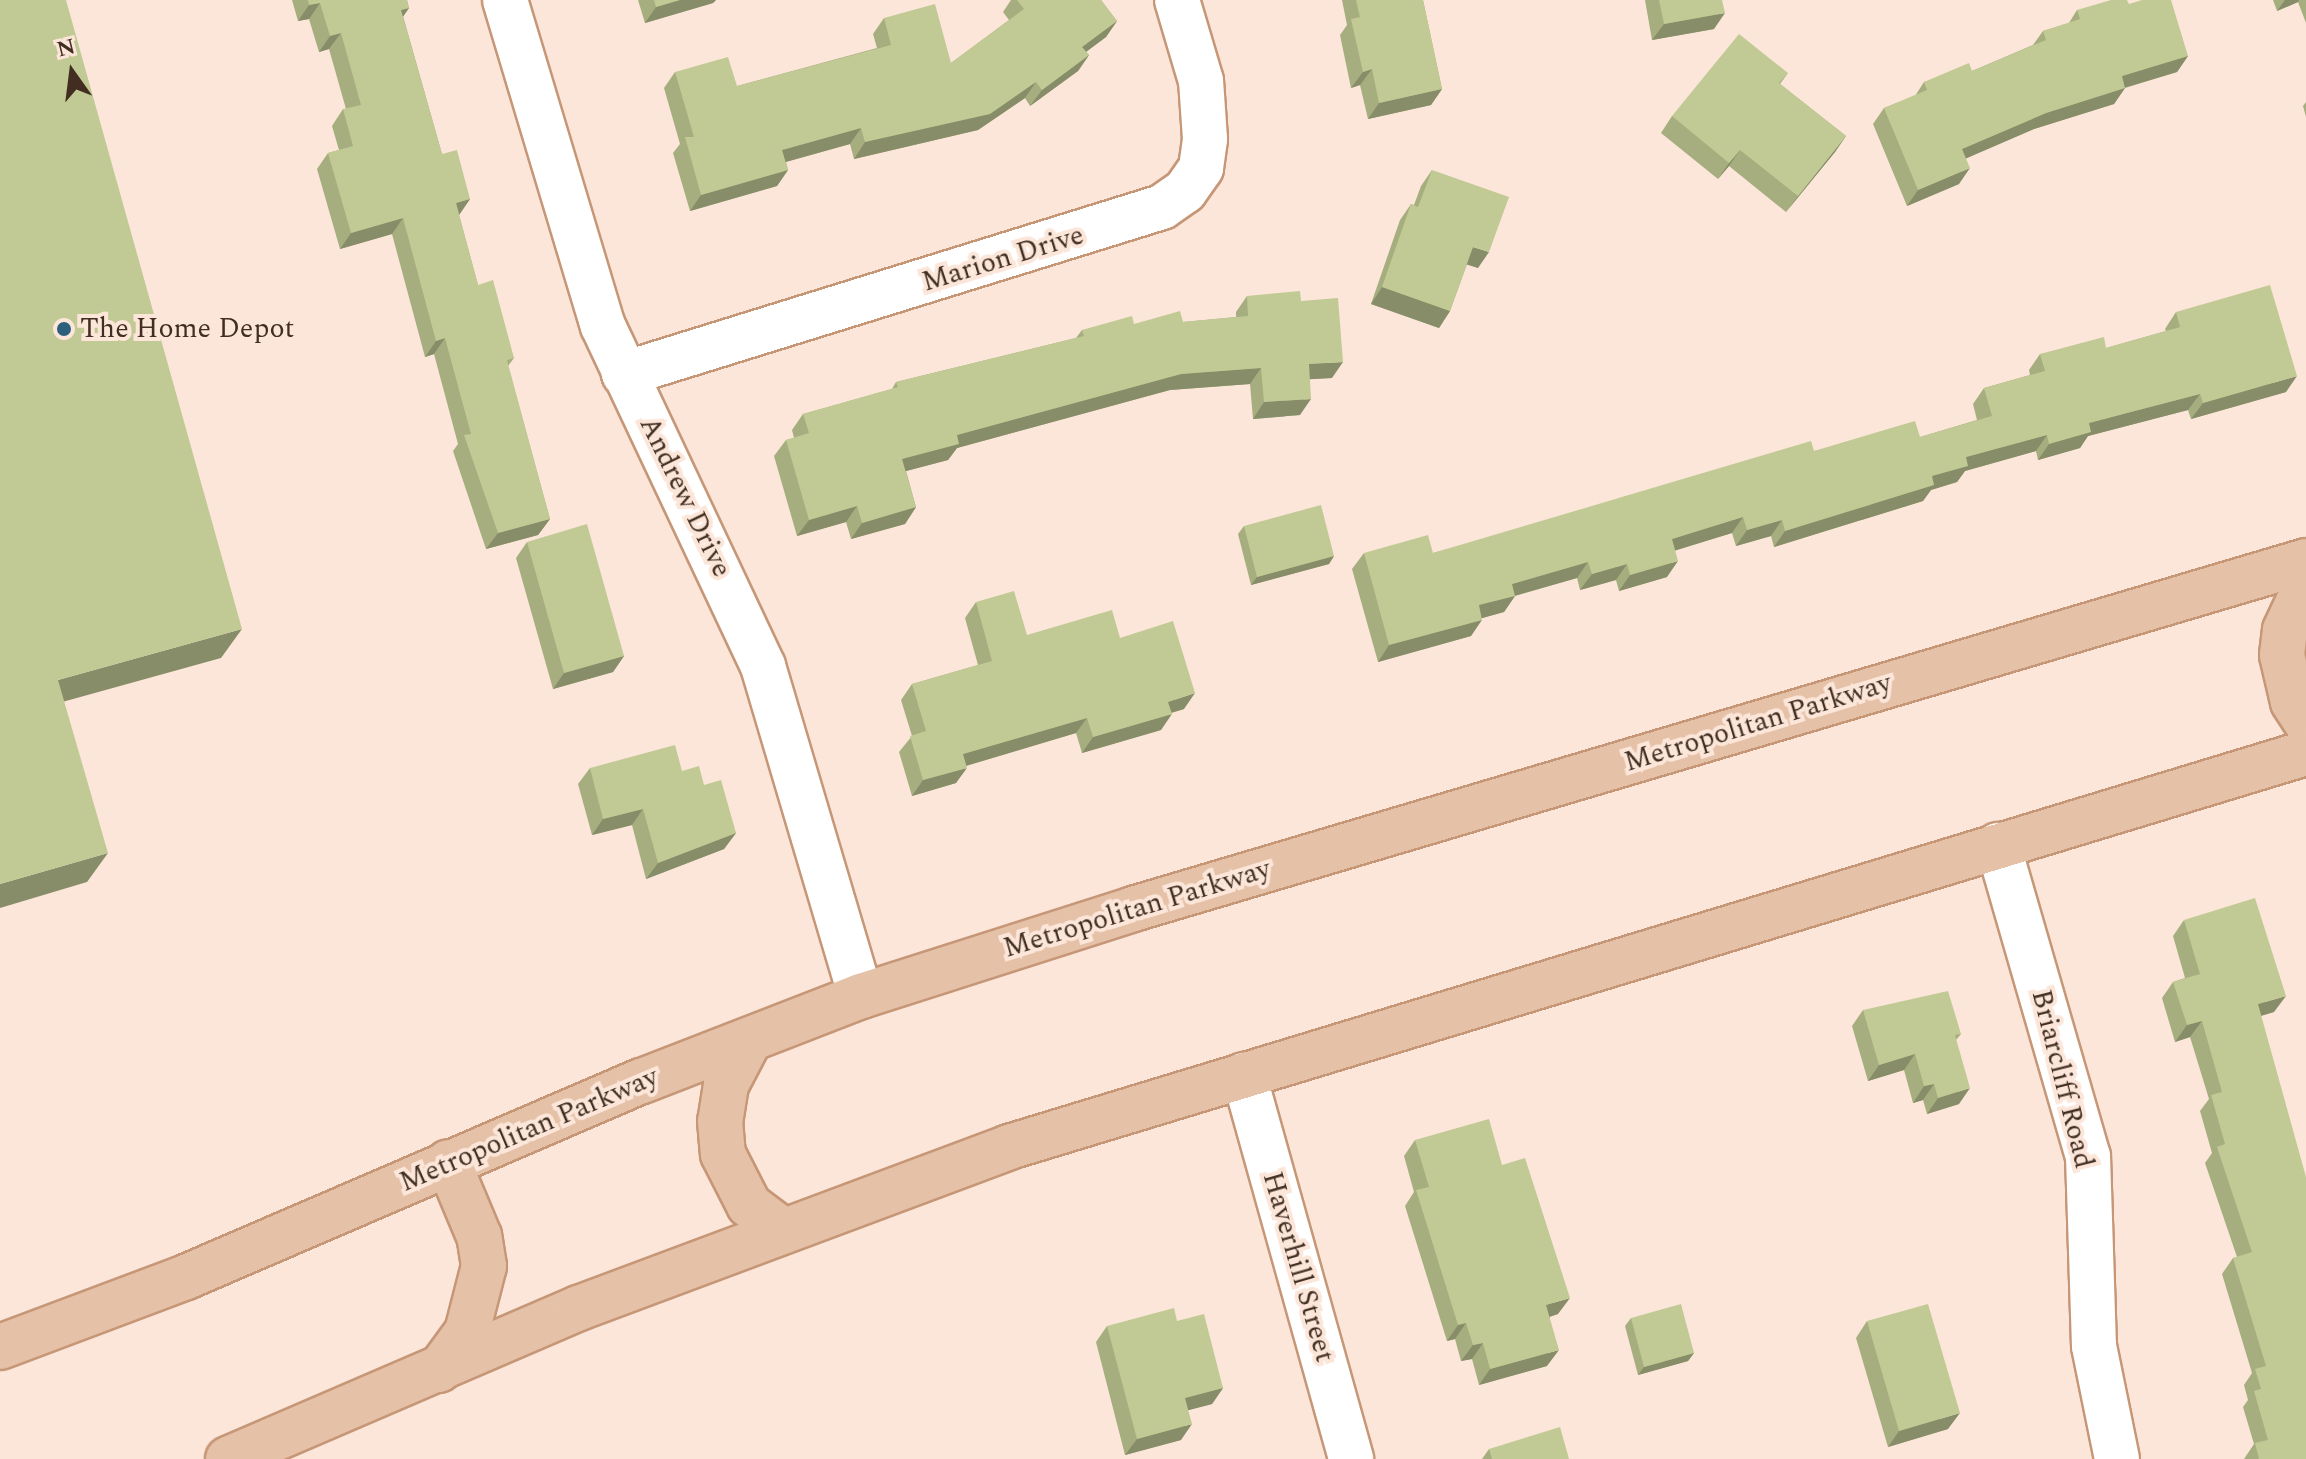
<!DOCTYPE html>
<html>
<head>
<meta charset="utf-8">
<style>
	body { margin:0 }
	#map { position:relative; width:2306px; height:1459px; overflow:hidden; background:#fbe6d9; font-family:Spectral,serif }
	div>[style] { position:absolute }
	.roads { filter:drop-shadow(2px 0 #c69777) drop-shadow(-2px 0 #c69777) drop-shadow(0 2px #c69777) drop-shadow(0 -2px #c69777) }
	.minor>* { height:44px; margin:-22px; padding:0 22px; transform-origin:22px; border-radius:22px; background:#fff }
	.primary>* { height:44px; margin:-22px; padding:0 22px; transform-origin:22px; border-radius:22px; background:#e5c1a8 }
	.wall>* { inset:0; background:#a6ae7f }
	.shaded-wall>* { inset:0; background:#878d68 }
	.building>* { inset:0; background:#c1ca94 }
	.dots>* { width:22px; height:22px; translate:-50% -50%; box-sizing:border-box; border:4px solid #fbe6d9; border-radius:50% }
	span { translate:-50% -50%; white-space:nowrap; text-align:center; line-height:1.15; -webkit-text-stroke:8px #fbe6d9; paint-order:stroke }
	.street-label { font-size:28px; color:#412e21 }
	.poi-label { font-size:28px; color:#412e21 }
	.left { translate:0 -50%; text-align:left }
	.north { position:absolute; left:32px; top:32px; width:80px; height:80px; -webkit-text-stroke:6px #fbe6d9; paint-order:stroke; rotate:346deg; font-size:22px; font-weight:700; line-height:32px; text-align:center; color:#412e21 }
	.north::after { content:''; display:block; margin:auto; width:28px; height:36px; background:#412e21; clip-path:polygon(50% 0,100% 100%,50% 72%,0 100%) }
</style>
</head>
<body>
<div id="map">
	<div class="roads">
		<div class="minor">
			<i style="left:505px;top:0;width:340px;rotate:73.3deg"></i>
			<i style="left:603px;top:326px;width:376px;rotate:64.8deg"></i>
			<i style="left:763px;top:666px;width:344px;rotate:73.5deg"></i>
			<i style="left:624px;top:374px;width:563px;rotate:-17.24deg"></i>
			<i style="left:1162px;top:207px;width:28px;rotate:-35deg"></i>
			<i style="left:1185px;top:191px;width:28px;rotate:-55deg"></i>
			<i style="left:1201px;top:168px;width:29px;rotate:-82deg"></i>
			<i style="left:1205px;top:139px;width:58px;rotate:-93.9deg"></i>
			<i style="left:1201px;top:81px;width:84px;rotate:-106.5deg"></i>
			<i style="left:1998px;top:845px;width:324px;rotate:73.9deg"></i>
			<i style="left:2088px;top:1156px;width:190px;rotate:88.2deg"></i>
			<i style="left:2094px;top:1346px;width:115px;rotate:78.5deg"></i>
			<i style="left:1244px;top:1075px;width:399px;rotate:74.4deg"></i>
		</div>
		<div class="primary">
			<i style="left:2306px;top:585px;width:50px;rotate:115deg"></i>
			<i style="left:2285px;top:630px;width:25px;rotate:97deg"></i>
			<i style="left:2282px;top:655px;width:48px;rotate:76.8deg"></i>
			<i style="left:2293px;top:702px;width:24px;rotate:57deg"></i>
			<i style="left:749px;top:1041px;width:50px;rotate:117.6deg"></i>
			<i style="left:726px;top:1085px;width:36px;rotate:99deg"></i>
			<i style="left:720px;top:1121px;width:33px;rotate:85deg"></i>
			<i style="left:723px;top:1154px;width:57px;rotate:63deg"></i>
			<i style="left:749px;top:1205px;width:40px;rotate:37deg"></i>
			<i style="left:0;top:1347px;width:199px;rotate:-20.6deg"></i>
			<i style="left:186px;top:1277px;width:496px;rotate:-23.3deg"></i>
			<i style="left:642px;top:1081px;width:235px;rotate:-21.2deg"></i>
			<i style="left:861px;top:996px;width:286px;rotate:-17.7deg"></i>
			<i style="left:1133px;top:909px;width:1224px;rotate:-16.52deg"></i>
			<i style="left:439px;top:1370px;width:47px;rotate:-53.6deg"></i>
			<i style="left:467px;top:1332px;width:68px;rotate:-75.6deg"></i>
			<i style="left:484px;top:1266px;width:30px;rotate:-99deg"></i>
			<i style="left:479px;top:1236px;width:80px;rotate:-112.7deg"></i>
			<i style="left:228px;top:1459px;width:382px;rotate:-23.3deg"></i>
			<i style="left:579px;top:1308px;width:459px;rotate:-20.5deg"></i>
			<i style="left:1009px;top:1147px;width:1356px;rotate:-16.9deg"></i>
		</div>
	</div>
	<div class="wall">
		<i style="clip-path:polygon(292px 0,407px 0,409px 8px,403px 16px,442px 154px,470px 199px,459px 215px,478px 285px,514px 358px,508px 366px,550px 519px,538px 535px,486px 549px,453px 451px,458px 444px,434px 354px,425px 357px,392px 234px,340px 249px,317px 169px,328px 153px,339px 150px,332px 126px,343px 109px,346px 109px,329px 49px,319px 52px,309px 19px,298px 21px)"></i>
		<i style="clip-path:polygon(638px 0,716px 0,713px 3px,645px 23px)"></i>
		<i style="clip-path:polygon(1011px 0,1101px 0,1117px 21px,1106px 37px,1086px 52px,1089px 55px,1078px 71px,1030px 106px,1025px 98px,978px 130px,854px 159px,850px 144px,786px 162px,788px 170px,777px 186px,690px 211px,673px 153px,680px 144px,664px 88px,675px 72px,737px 86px,877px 48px,873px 34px,884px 18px,951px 63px,1009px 20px,1003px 12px)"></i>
		<i style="clip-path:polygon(1342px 0,1423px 0,1442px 89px,1431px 105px,1368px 119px,1360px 85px,1351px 88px,1340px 35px,1347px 25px)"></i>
		<i style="clip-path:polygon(1645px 0,1722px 0,1714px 29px,1652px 40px)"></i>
		<i style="clip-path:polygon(2273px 0,2306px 0,2306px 23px,2298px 2px,2277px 11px)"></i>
		<i style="clip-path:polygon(2129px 4px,2188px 56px,2177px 72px,2125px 88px,2114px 104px,2034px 129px,1966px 158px,1959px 184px,1907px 206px,1873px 124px,1884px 108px,1915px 96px,1924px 82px,1972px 71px,2033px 45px,2043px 31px,2069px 23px,2077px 10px)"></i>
		<i style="clip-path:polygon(1788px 73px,1780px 84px,1846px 136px,1835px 152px,1786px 212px,1729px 166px,1718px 179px,1661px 133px,1672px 116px)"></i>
		<i style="clip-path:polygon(2306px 102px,2306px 117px,2303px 106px)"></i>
		<i style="clip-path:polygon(1432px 170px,1478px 268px,1467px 264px,1450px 311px,1439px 328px,1371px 304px,1400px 220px,1411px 204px,1414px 205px,1421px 186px)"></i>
		<i style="clip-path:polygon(1247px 296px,1301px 301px,1332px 378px,1310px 379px,1300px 415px,1253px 419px,1250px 384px,1170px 390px,957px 448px,948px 460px,906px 471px,916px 507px,905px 524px,851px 539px,846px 522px,797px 536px,774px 456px,786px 440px,794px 438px,792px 430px,803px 414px,892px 389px,896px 382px,1076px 338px,1082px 330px,1134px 324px,1183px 322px,1236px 317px,1236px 312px)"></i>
		<i style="clip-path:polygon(2176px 312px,2286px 392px,2191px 419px,2188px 410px,2088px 436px,2080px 448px,2038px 460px,2036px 451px,1965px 471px,1957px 482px,1931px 490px,1923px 501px,1774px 547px,1771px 536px,1736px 546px,1732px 533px,1675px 550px,1667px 577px,1619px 591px,1616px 580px,1580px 590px,1577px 578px,1515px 596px,1504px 612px,1482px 618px,1471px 636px,1378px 662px,1352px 569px,1364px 553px,1433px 553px,1814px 451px,1920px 437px,1977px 420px,1973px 404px,1984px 388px,2030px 375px,2029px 370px,2040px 354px,2106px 348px,2166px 331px,2165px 329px)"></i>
		<i style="clip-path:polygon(1244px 526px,1334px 556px,1329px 564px,1251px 585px,1238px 534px)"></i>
		<i style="clip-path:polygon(527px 542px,624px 656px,613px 672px,553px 689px,516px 558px)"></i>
		<i style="clip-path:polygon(976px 602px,1027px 635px,1120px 638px,1184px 709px,1171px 713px,1161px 730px,1082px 753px,1076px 733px,966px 766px,956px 783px,912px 796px,899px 752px,912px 736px,901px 700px,912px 684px,978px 665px,965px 618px)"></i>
		<i style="clip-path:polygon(590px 768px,682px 771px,704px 785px,736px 833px,724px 849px,646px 879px,632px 825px,592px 835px,578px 784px)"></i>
		<i style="clip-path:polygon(2184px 920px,2274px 1012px,2261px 1016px,2306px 1459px,2244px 1459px,2254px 1444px,2243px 1407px,2248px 1400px,2244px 1385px,2252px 1373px,2222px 1274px,2233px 1258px,2237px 1257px,2205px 1163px,2212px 1153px,2200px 1111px,2209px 1099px,2190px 1037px,2175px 1042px,2162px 998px,2173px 982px,2185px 978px,2173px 936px)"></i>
		<i style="clip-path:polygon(1863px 1010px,1961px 1034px,1956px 1040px,1959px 1104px,1927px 1114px,1923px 1100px,1913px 1103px,1904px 1070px,1868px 1081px,1852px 1026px)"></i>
		<i style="clip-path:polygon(1415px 1140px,1502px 1165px,1558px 1314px,1550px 1317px,1547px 1366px,1479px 1385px,1472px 1359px,1461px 1361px,1455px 1339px,1447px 1341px,1405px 1206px,1414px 1192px,1404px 1156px)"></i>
		<i style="clip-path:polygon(1631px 1318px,1694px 1353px,1688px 1361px,1638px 1375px,1625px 1326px)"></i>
		<i style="clip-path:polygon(1177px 1321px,1223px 1388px,1212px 1404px,1188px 1410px,1181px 1440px,1125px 1455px,1096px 1342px,1107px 1326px)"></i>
		<i style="clip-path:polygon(1867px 1321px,1948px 1429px,1888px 1447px,1856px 1338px)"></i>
		<i style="clip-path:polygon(1489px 1449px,1569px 1459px,1482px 1459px)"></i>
	</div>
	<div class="shaded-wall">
		<i style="clip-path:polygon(680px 0,716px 0,713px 3px,645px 23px,656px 7px)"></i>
		<i style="clip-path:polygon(2285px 0,2299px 0,2298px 2px,2277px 11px)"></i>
		<i style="clip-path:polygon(320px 3px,309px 19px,298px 21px,309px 5px)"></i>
		<i style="clip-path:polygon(409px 8px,398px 24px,401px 10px)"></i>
		<i style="clip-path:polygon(1725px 13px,1714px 29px,1652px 40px,1664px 24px)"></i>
		<i style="clip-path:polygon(1117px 21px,1106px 37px,1071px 63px,1082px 47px)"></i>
		<i style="clip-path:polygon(341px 33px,329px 49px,319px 52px,330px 36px)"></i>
		<i style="clip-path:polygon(1089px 55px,1078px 71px,1030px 106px,1042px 90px)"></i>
		<i style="clip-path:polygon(2188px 56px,2177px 72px,2110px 92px,2122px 76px)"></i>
		<i style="clip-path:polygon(1372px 69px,1360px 85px,1351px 88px,1363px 72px)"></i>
		<i style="clip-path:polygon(1036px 82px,1025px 98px,978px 130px,854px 159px,865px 142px)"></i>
		<i style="clip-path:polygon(2125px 88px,2114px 104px,2034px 129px,1951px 165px,1962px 149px,2046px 113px)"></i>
		<i style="clip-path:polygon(1442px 89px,1431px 105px,1368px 119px,1379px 103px)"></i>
		<i style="clip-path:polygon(861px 128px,850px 144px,771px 166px,782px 150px)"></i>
		<i style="clip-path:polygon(1846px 136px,1835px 152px,1786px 212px,1798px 196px)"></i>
		<i style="clip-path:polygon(1740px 150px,1729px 166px,1718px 179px,1729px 163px)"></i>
		<i style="clip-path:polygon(1970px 168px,1959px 184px,1907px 206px,1918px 190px)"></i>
		<i style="clip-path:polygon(788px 170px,777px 186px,690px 211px,701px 195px)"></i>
		<i style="clip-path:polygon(470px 199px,459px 215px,456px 203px)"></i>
		<i style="clip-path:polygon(403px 218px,392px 234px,340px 249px,351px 233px)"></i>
		<i style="clip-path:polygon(1473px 247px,1489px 252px,1478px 268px,1462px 263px)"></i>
		<i style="clip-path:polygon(1382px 287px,1450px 311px,1439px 328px,1371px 304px)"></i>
		<i style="clip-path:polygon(445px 338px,434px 354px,425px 357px,436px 341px)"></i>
		<i style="clip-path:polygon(1343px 362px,1332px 378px,1297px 380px,1309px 364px)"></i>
		<i style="clip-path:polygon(1261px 368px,1250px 384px,1170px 390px,957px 448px,948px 460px,891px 475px,902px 459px,957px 435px,1181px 374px)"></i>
		<i style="clip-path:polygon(2297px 376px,2286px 392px,2191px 419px,2203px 403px)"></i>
		<i style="clip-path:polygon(2200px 394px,2188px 410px,2088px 436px,2080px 448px,2038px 460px,2049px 444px,2089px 423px)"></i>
		<i style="clip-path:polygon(1311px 399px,1300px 415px,1253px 419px,1264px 402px)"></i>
		<i style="clip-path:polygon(2047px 435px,2036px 451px,1965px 471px,1957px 482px,1931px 490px,1923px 501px,1774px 547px,1785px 531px,1932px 476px,1966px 457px)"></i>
		<i style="clip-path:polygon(857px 506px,846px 522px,797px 536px,809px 520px)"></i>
		<i style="clip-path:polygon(916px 507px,905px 524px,851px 539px,862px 523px)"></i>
		<i style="clip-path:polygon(1743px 517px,1732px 533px,1661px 555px,1672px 539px)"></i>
		<i style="clip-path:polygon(550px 519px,538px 535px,486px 549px,498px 533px)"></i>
		<i style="clip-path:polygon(1782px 520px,1771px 536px,1736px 546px,1747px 530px)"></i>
		<i style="clip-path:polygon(1334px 556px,1329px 564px,1251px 585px,1257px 577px)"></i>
		<i style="clip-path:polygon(1678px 561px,1667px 577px,1619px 591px,1630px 575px)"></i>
		<i style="clip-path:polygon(1588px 562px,1577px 578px,1510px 597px,1515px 596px,1504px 612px,1468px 622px,1479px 605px,1512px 584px)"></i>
		<i style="clip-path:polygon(1627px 564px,1616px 580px,1580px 590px,1592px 574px)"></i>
		<i style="clip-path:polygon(1482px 620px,1471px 636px,1378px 662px,1389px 645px)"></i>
		<i style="clip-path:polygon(242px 629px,221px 658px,37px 709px,58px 680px)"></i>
		<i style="clip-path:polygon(624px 656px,613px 672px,553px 689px,564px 673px)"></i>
		<i style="clip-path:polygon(1195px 693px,1184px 709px,1157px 717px,1168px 702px)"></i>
		<i style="clip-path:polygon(1172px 714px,1161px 730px,1082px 753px,1093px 737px)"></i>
		<i style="clip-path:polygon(1087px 718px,1076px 733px,952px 770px,963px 754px)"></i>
		<i style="clip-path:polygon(967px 768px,956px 783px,912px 796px,923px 780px)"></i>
		<i style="clip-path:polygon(643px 809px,632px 825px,592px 835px,603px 819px)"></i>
		<i style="clip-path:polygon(736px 833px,724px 849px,646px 879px,658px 863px)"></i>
		<i style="clip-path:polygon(108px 853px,87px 882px,0 908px,0 884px)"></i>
		<i style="clip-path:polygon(2286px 996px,2274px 1012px,2246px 1020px,2258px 1004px)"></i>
		<i style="clip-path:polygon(2202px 1021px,2190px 1037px,2175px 1042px,2187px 1025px)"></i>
		<i style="clip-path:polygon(1915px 1054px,1904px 1070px,1868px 1081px,1879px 1065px)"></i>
		<i style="clip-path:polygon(1934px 1084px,1923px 1100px,1913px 1103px,1924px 1086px)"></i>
		<i style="clip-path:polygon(1970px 1088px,1959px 1104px,1927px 1114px,1938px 1098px)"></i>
		<i style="clip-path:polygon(1570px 1298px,1558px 1314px,1535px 1321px,1546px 1305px)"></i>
		<i style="clip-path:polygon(1466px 1323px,1455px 1339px,1447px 1341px,1458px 1325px)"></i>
		<i style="clip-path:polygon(1483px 1343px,1472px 1359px,1461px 1361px,1473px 1345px)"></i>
		<i style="clip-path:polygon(1559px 1350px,1547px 1366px,1479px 1385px,1490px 1369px)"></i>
		<i style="clip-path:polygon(1694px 1353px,1688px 1361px,1638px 1375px,1644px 1367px)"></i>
		<i style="clip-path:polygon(1223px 1388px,1212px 1404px,1174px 1414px,1185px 1398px)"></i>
		<i style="clip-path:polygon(1960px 1413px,1948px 1429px,1888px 1447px,1899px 1431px)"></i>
		<i style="clip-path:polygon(1192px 1424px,1181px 1440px,1125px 1455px,1137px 1439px)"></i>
	</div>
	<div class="building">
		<i style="clip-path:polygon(0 0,66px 0,242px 629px,58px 680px,108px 853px,0 884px)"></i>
		<i style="clip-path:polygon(308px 0,407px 0,409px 8px,401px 10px,442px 154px,457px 150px,470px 199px,456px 203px,478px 285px,493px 280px,514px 358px,507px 360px,550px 519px,498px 533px,464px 435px,471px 434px,445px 338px,436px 341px,403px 218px,351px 233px,328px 153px,353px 146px,343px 109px,361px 105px,341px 33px,330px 36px,320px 3px,309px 5px)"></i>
		<i style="clip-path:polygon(654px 0,680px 0,656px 7px)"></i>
		<i style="clip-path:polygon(1017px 0,1101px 0,1117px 21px,1082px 47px,1089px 55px,1042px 90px,1036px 82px,990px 114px,865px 142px,861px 128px,782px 150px,788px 170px,701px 195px,685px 137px,694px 137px,675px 72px,728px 57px,737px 86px,891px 45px,884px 18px,935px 4px,951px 63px,1024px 9px)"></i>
		<i style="clip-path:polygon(1356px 0,1423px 0,1442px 89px,1379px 103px,1372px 69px,1363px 72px,1351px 19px,1360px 17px)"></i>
		<i style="clip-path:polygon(1659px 0,1722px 0,1725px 13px,1664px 24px)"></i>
		<i style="clip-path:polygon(2111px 0,2127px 0,2129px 4px,2142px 0,2171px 0,2188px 56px,2122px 76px,2125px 88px,2046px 113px,1962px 149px,1970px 168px,1918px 190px,1884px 108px,1927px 90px,1924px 82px,1969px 63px,1972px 71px,2046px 40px,2043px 31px,2080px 19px,2077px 10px)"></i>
		<i style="clip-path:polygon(1739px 34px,1788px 73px,1779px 83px,1846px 136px,1798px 196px,1740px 150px,1729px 163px,1672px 116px)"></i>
		<i style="clip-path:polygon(1432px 170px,1509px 197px,1489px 252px,1473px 247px,1450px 311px,1382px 287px,1411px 204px,1418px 207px)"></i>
		<i style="clip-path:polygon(2270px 285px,2297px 376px,2203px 403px,2200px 394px,2089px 423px,2091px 432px,2049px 444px,2047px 435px,1966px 457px,1968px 466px,1932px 476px,1934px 485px,1785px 531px,1782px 520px,1747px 530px,1743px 517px,1672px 539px,1678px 561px,1630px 575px,1627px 564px,1592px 574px,1588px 562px,1512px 584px,1515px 596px,1479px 605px,1482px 620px,1389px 645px,1364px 553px,1428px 535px,1433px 553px,1811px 441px,1814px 451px,1915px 421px,1920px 437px,1992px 416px,1984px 388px,2045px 371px,2040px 354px,2104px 337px,2106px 348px,2180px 327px,2176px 312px)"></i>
		<i style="clip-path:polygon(1300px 291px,1301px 301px,1338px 298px,1343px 362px,1309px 364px,1311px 399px,1264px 402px,1261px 368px,1181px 374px,957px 435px,959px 444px,902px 459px,916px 507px,862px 523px,857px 506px,809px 520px,786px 440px,809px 433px,803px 414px,898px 387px,896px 382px,1084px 336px,1082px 330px,1132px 316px,1134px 324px,1180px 311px,1183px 322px,1248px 316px,1247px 296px)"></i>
		<i style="clip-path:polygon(1321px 505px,1334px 556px,1257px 577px,1244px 526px)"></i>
		<i style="clip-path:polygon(587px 524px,624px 656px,564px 673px,527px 542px)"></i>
		<i style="clip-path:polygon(1014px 591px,1027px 635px,1112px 610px,1120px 638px,1173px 621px,1195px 693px,1168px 702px,1172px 714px,1093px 737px,1087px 718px,963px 754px,967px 768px,923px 780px,910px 736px,926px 731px,912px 684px,992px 661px,976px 602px)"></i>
		<i style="clip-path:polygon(675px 745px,682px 771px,699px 766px,704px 785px,721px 780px,736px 833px,658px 863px,643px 809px,603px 819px,590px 768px)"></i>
		<i style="clip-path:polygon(2255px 898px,2286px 996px,2258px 1004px,2306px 1177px,2306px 1459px,2259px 1459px,2255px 1443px,2268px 1440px,2254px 1391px,2261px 1389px,2255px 1369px,2266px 1366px,2233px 1258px,2252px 1252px,2217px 1147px,2225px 1144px,2211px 1095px,2222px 1092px,2202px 1021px,2187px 1025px,2173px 982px,2200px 974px,2184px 920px)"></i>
		<i style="clip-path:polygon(1948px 991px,1961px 1034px,1955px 1035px,1970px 1088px,1938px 1098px,1934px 1084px,1924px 1086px,1915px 1054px,1879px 1065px,1863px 1010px)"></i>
		<i style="clip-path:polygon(1489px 1119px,1502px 1165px,1525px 1158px,1570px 1298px,1546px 1305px,1559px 1350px,1490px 1369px,1483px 1343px,1473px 1345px,1466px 1323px,1458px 1325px,1416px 1190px,1429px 1187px,1415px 1140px)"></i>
		<i style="clip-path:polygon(1681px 1304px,1694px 1353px,1644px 1367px,1631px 1318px)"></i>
		<i style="clip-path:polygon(1928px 1304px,1960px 1413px,1899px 1431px,1867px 1321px)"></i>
		<i style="clip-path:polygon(1174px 1308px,1177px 1321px,1204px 1314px,1223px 1388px,1185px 1398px,1192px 1424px,1137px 1439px,1107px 1326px)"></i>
		<i style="clip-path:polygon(1560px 1427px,1569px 1459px,1492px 1459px,1489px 1449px)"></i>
	</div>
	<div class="dots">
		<i style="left:64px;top:329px;background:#2c5f7c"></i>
	</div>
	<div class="street-label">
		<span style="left:1003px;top:259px;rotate:-17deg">Marion Drive</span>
		<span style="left:685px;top:497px;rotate:64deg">Andrew Drive</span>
		<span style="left:1758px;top:723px;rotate:-17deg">Metropolitan Parkway</span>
		<span style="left:1137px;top:909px;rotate:-17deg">Metropolitan Parkway</span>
		<span style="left:2062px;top:1079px;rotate:76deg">Briarcliff Road</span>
		<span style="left:529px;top:1130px;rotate:-23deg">Metropolitan Parkway</span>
		<span style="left:1298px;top:1267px;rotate:74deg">Haverhill Street</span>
	</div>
	<div class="poi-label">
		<span class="left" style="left:80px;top:329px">The Home Depot</span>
	</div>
	<div class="north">N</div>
</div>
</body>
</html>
